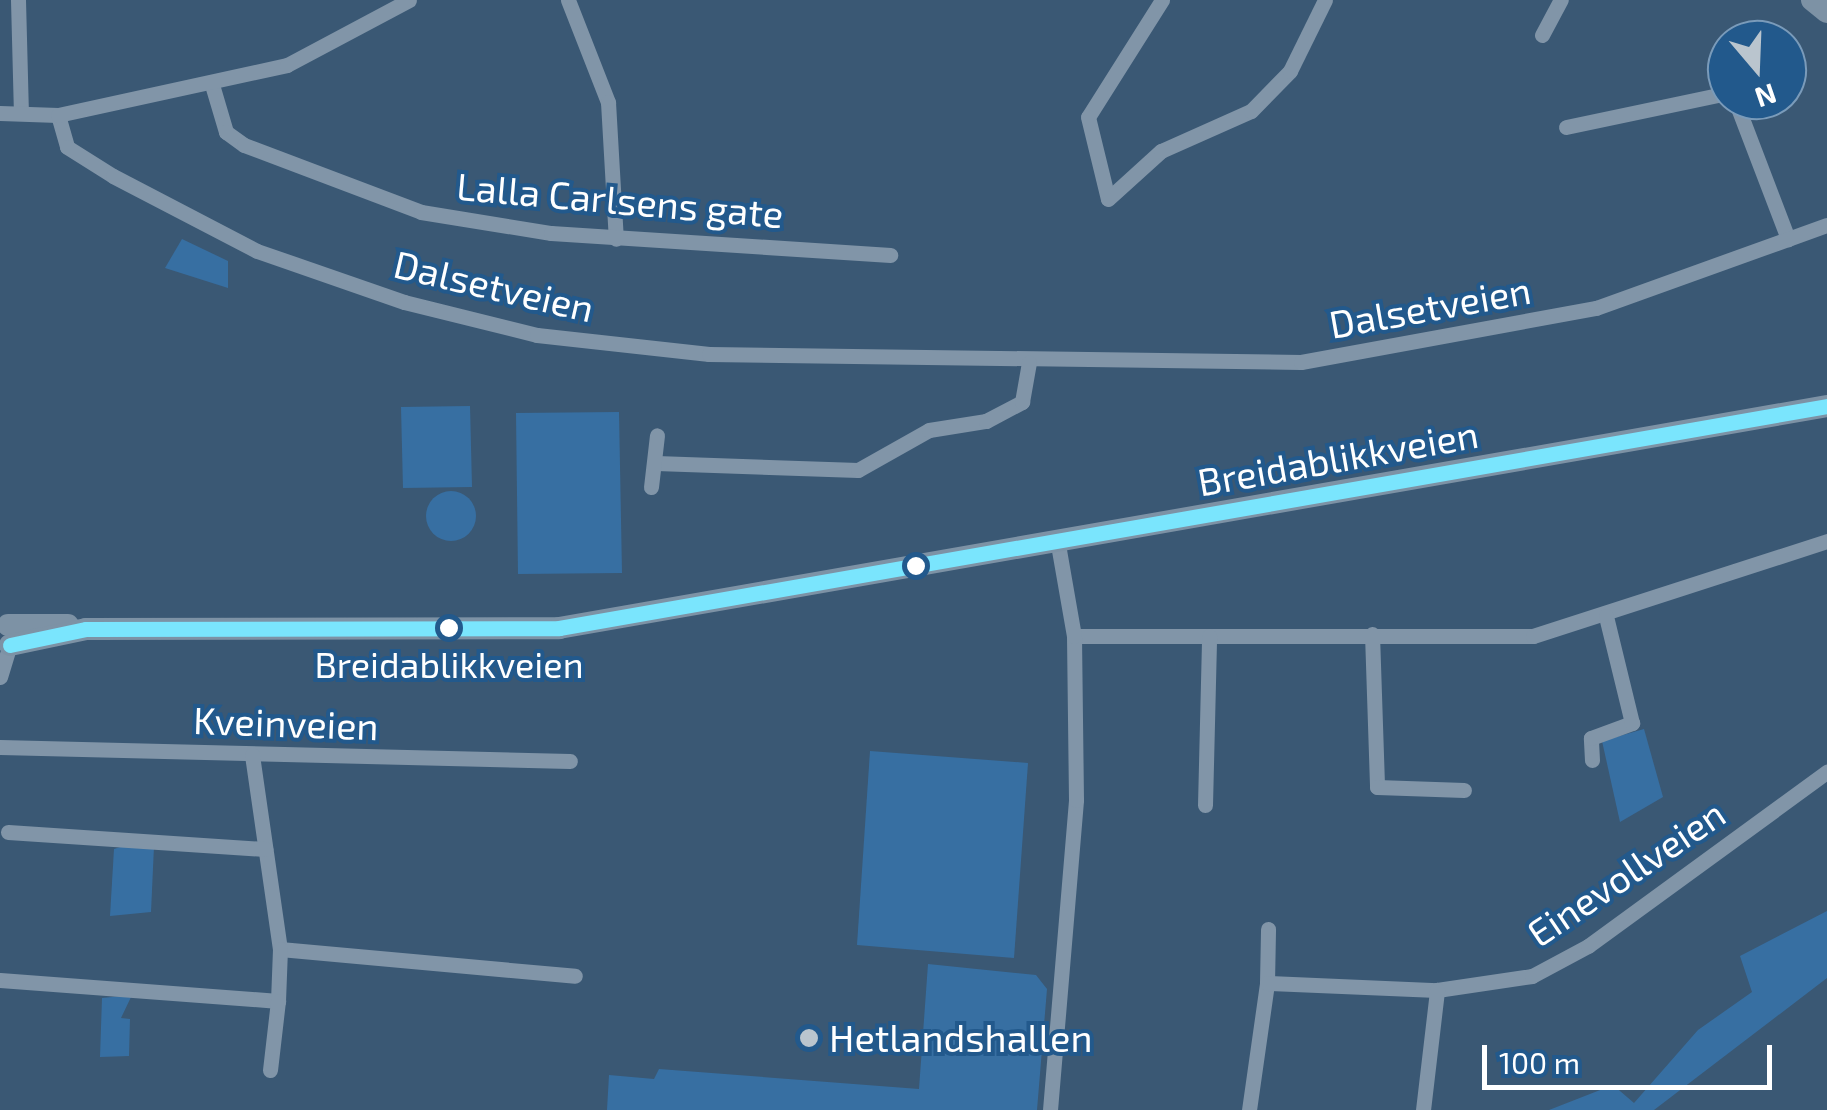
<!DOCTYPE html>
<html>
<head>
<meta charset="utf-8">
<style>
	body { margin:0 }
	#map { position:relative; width:1827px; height:1110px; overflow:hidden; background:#3a5874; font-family:"Exo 2",sans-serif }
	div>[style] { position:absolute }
	.green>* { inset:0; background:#376fa2 }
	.round { border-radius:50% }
	.street>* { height:15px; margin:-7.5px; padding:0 7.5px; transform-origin:7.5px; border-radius:7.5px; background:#8195a8 }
	.secondary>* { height:22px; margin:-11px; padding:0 11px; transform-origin:11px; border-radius:11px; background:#7d92a5 }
	.bus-1>* { height:15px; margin:-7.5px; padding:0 7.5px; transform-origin:7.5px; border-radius:7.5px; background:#7ae5fd }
	.dots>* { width:28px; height:28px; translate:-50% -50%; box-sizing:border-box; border:5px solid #22598c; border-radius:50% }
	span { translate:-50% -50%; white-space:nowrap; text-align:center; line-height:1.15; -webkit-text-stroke:8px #22598c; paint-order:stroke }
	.bus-label { font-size:36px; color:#fff }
	.street-label { font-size:38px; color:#fff }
	.poi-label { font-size:38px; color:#fff }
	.left { translate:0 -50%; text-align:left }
	.north { position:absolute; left:1707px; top:20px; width:100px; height:100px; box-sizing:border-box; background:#22598c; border:2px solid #7a9bba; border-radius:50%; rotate:161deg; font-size:28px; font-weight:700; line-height:40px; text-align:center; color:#fff }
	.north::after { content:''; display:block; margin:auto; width:35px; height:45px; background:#bac5ce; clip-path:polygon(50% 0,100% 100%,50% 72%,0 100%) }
	.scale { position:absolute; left:1482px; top:1045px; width:290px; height:45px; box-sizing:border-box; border:5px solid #fff; border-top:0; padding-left:12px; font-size:30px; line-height:35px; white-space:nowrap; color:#fff; -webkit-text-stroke:8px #22598c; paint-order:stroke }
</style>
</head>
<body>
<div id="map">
	<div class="green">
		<i style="clip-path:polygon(182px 239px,228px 261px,228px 288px,165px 268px)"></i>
		<i style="clip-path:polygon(470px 406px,472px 487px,403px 488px,401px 407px)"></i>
		<i style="clip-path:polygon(619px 412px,622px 573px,518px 574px,516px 413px)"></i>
		<i class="round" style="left:426px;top:491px;width:50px;height:50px"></i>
		<i style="clip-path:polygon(1644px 729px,1663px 797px,1620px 822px,1602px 741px)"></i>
		<i style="clip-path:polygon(870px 751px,1028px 763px,1014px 958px,857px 945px)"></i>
		<i style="clip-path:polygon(130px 844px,154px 846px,151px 912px,110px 916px,114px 849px)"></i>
		<i style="clip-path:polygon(1827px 911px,1827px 978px,1654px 1110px,1549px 1110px,1613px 1085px,1634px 1103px,1698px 1030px,1752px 992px,1740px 956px)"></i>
		<i style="clip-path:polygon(928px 964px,1036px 975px,1047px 989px,1037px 1110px,607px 1110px,609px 1075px,654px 1079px,659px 1069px,919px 1089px)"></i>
		<i style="clip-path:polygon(132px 995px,121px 1018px,130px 1019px,129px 1056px,100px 1057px,102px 998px)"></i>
	</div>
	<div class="street">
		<i style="left:18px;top:0;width:112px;rotate:88.5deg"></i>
		<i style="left:568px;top:0;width:110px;rotate:68.6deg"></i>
		<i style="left:608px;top:102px;width:137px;rotate:86.7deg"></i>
		<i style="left:1162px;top:0;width:138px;rotate:122.3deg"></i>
		<i style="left:1088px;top:117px;width:84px;rotate:76.3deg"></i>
		<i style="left:1108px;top:199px;width:72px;rotate:-42.2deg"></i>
		<i style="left:1161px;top:151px;width:98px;rotate:-24deg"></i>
		<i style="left:1251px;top:111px;width:56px;rotate:-45.7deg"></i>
		<i style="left:1290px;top:71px;width:79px;rotate:-63.8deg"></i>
		<i style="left:1542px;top:35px;width:40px;rotate:-62deg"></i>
		<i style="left:213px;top:88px;width:46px;rotate:73.5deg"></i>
		<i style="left:226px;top:132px;width:22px;rotate:36deg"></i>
		<i style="left:244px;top:145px;width:189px;rotate:20.7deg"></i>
		<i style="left:421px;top:212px;width:132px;rotate:9.2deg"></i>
		<i style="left:551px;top:233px;width:340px;rotate:3.7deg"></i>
		<i style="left:1735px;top:100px;width:149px;rotate:69.1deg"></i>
		<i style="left:0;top:113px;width:58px;rotate:2deg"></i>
		<i style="left:58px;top:115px;width:33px;rotate:74deg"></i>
		<i style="left:67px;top:147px;width:54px;rotate:32.2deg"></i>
		<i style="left:113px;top:176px;width:162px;rotate:27.5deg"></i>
		<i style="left:257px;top:251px;width:156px;rotate:19.1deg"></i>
		<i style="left:404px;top:302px;width:137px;rotate:13.9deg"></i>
		<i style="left:537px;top:335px;width:173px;rotate:6.3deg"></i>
		<i style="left:709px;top:354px;width:592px;rotate:0.77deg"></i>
		<i style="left:1301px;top:362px;width:300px;rotate:-10.4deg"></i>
		<i style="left:1596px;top:308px;width:245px;rotate:-19.8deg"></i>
		<i style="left:58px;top:115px;width:234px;rotate:-12.3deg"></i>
		<i style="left:287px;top:65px;width:138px;rotate:-28deg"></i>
		<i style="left:1566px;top:127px;width:165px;rotate:-11.9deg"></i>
		<i style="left:656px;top:463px;width:202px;rotate:2deg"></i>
		<i style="left:858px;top:470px;width:81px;rotate:-29.4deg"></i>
		<i style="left:929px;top:430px;width:58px;rotate:-9deg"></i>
		<i style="left:986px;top:421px;width:41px;rotate:-27.8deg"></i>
		<i style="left:1022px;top:402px;width:40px;rotate:-80deg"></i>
		<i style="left:651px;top:487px;width:52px;rotate:-83.4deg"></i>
		<i style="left:1372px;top:634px;width:153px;rotate:88.1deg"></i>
		<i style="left:1377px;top:787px;width:87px;rotate:2deg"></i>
		<i style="left:1074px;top:636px;width:459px"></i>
		<i style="left:1533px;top:636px;width:309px;rotate:-17.9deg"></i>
		<i style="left:0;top:677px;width:31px;rotate:-73deg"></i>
		<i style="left:0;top:747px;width:570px;rotate:1.41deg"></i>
		<i style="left:252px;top:755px;width:196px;rotate:81.8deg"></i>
		<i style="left:280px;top:949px;width:296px;rotate:5.2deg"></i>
		<i style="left:1592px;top:760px;width:22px;rotate:-93deg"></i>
		<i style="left:1591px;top:738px;width:44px;rotate:-20.1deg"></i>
		<i style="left:1632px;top:723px;width:110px;rotate:-103.7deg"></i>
		<i style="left:1205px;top:805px;width:169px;rotate:-88.6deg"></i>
		<i style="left:8px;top:832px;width:258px;rotate:3.8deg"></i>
		<i style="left:0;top:980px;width:279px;rotate:4.3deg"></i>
		<i style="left:278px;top:1001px;width:52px;rotate:-87.8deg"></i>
		<i style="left:1267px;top:983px;width:54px;rotate:-88.9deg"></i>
		<i style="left:270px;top:1070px;width:69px;rotate:-83.4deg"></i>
		<i style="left:1050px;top:1110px;width:311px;rotate:-85.2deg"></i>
		<i style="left:1076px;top:800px;width:164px;rotate:-90.7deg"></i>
		<i style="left:1074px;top:636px;width:93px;rotate:-99.9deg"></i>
		<i style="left:1249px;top:1110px;width:128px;rotate:-81.9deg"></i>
		<i style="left:1267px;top:983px;width:170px;rotate:2.4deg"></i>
		<i style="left:1437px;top:990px;width:96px;rotate:-8.4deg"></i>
		<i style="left:1532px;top:976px;width:64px;rotate:-28.2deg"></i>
		<i style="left:1588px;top:946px;width:296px;rotate:-36.1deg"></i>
		<i style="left:1423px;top:1110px;width:121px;rotate:-83.3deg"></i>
	</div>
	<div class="secondary">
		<i style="left:1812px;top:0;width:19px;rotate:39deg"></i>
		<i style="left:8px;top:625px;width:60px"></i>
		<i style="left:10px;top:645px;width:78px;rotate:-11.9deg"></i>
		<i style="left:86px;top:629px;width:473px;rotate:-0.1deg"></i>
		<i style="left:559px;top:628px;width:1287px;rotate:-9.93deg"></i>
	</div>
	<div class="bus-1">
		<i style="left:10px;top:645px;width:78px;rotate:-11.9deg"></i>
		<i style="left:86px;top:629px;width:473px;rotate:-0.1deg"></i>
		<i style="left:559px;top:628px;width:1287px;rotate:-9.93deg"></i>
	</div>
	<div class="dots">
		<i style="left:916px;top:566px;background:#fff"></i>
		<i style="left:449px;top:628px;background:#fff"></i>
		<i style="left:809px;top:1038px;background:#bac5ce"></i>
	</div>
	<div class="bus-label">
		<span style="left:449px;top:664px">Breidablikkveien</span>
	</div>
	<div class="street-label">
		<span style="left:620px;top:200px;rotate:5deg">Lalla Carlsens gate</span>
		<span style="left:494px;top:286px;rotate:13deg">Dalsetveien</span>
		<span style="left:1430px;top:307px;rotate:-10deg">Dalsetveien</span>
		<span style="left:1338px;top:458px;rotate:-10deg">Breidablikkveien</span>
		<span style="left:286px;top:723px;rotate:2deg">Kveinveien</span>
		<span style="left:1626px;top:873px;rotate:-34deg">Einevollveien</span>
	</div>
	<div class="poi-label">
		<span class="left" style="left:829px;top:1038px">Hetlandshallen</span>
	</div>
	<div class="north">N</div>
	<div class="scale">100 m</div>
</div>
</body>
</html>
